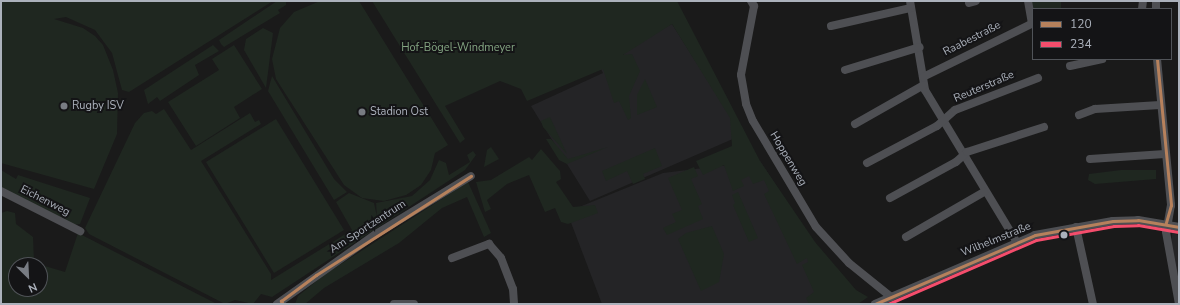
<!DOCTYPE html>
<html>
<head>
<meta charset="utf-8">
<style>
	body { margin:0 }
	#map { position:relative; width:1180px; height:305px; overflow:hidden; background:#1a1a1a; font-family:"Nunito Sans",sans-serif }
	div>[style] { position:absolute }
	.built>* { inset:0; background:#242426 }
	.green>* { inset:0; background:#1f2720 }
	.minor>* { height:8px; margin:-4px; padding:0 4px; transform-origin:4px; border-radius:4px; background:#4e4f53 }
	.bus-1>* { height:3px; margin:-1.5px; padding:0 1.5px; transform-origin:1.5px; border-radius:1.5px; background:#b6815c }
	.bus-2>* { height:3px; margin:-1.5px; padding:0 1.5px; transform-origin:1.5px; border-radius:1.5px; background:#f44d6c }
	.dots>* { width:11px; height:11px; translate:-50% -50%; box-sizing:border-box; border:2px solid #141416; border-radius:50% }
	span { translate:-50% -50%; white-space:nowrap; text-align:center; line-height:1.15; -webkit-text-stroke:4px #141416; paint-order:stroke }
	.street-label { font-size:11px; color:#abb1bb }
	.park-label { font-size:11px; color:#84a582 }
	.poi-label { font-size:11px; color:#abb1bb }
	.left { translate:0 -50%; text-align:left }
	.frame { position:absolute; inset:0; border:2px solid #abb1bb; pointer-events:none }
	.legend { position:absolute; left:1032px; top:8px; width:140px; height:52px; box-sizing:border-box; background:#141416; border:1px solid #505358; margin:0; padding:5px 7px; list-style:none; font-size:12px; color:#abb1bb }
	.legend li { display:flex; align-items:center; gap:8px; height:20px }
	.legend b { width:20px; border:1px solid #505358 }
	.north { position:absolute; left:8px; top:257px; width:40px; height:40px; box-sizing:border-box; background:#141416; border:1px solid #505358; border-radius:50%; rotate:156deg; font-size:11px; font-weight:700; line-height:16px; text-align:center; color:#abb1bb }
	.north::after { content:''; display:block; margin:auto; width:14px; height:18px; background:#787c83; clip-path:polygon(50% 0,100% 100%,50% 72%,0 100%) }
</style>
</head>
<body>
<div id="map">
	<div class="built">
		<i style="clip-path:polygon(672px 24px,742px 135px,590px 201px,531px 106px,603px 73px,601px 69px,624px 55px,621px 49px)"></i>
		<i style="clip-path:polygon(760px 161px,854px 304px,602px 304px,567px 212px,663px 173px)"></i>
		<i style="clip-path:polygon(1172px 233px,1179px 235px,1179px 296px,1171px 253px)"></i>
	</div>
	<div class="green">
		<i style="clip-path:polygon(1px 1px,273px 1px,129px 92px,122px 90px,112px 53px,95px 30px,66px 17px,54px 19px,83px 28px,95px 36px,103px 45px,113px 70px,118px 93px,117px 134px,94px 189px,1px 163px)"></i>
		<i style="clip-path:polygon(277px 1px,286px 1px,286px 5px,278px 10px,280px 13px,224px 47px,221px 44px,219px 40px)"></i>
		<i style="clip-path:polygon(320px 1px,359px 1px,448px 145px,435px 153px,431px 170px,421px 185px,406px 195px,384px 201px,362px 198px,344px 185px,276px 79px,272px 59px,280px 28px,294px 12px)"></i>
		<i style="clip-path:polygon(372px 1px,677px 1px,760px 161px,815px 242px,856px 290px,868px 297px,858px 304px,809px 304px,806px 298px,814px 292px,802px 265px,808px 262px,807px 258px,797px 264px,764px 194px,769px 191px,764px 180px,753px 184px,749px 176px,741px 180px,744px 186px,733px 191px,724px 165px,703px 175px,696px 161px,732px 146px,730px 118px,672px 24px,623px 55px,632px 54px,640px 71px,629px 96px,631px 118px,628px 120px,619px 101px,614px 103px,603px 69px,527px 101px,521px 89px,500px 81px,445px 106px,465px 139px,460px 143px)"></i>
		<i style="clip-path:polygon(1030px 1px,1061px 1px,1061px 9px,1033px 9px)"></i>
		<i style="clip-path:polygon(263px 28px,273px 33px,266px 88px,244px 50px,246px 39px)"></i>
		<i style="clip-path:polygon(213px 45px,219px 51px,195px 65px,199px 75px,160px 101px,157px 97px,148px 104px,144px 90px)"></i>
		<i style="clip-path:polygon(234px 45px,262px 89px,234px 107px,240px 118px,196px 146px,168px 102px,219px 70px,212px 59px)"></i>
		<i style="clip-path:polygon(272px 76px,334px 179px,347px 192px,334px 200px,268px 91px)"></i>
		<i style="clip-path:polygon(645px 79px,657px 107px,637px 115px,637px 95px)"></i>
		<i style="clip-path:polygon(164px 109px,191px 150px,250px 113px,255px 122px,259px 120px,261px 124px,201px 161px,271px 274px,271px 280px,352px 230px,336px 202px,349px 193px,374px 203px,377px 217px,376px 203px,412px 196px,430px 180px,439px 160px,446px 163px,449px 175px,470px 162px,467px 155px,473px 151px,476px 155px,465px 170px,272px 297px,261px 294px,253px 304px,235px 300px,225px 304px,89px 234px,85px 228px,135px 123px,144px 113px,152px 111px,156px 114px)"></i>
		<i style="clip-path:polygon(550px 117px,567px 154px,543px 127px,541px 121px)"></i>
		<i style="clip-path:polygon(276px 119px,344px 230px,274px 273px,206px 162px)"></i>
		<i style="clip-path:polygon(546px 139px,551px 139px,568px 159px,608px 147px,567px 164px,559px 160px)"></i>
		<i style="clip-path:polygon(491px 147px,499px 159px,484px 167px,487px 150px)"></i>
		<i style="clip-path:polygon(655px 148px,662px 166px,643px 174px,645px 179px,633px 184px,627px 171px,606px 181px,602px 171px)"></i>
		<i style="clip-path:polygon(541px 149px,560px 171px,561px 179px,556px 182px,573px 207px,595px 205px,598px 213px,568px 224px,561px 222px,555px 208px,545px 212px,529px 175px,507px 184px,487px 200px,491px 209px,485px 212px,476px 182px,491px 180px,529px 157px,532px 160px)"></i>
		<i style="clip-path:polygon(694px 167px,698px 176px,691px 179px,702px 204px,698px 206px,703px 219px,667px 235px,663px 228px,676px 222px,672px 214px,682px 210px,668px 178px)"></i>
		<i style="clip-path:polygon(1px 170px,16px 179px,18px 175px,90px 198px,80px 224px,73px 225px,1px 187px)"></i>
		<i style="clip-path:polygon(1121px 170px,1156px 170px,1156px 179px,1095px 184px,1088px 180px,1089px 174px)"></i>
		<i style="clip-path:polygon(468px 182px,491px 233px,484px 237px,467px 197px,442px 208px,399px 243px,324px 288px,305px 304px,295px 304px,298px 296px,324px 275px)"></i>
		<i style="clip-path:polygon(738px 192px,758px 238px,749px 242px,733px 205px,735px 203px,732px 195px)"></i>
		<i style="clip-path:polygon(evenodd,7px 211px,15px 213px,16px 224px,33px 237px,34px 261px,38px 264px,65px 272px,78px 233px,217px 304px,1px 304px,1px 213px,7px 211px,16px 265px,40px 265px,40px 289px,16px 289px,16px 265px)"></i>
		<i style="clip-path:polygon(712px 226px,724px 254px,719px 282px,701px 291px,678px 239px,686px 233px)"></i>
	</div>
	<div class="minor">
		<i style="left:751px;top:1px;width:6px;rotate:59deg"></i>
		<i style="left:754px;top:6px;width:70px;rotate:100.7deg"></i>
		<i style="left:741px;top:75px;width:29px;rotate:80deg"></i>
		<i style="left:746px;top:104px;width:18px;rotate:68deg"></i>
		<i style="left:753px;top:121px;width:123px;rotate:59.3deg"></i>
		<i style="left:816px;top:227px;width:49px;rotate:47.5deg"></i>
		<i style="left:849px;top:263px;width:54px;rotate:39deg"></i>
		<i style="left:910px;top:1px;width:90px;rotate:80.4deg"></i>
		<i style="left:925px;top:90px;width:176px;rotate:58.9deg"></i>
		<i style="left:1028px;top:1px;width:22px;rotate:80deg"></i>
		<i style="left:969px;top:3px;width:7px;rotate:-16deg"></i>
		<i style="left:1142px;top:9px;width:8px;rotate:-83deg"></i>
		<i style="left:1156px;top:9px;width:8px;rotate:-90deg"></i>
		<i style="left:831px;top:26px;width:82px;rotate:-12.7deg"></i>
		<i style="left:1157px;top:59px;width:147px;rotate:84.5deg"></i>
		<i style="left:1171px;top:205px;width:27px;rotate:100deg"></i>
		<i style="left:1166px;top:232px;width:73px;rotate:79.8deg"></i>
		<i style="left:1070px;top:66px;width:33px;rotate:-12deg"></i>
		<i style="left:845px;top:70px;width:78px;rotate:-17deg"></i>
		<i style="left:923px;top:77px;width:123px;rotate:-26.1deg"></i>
		<i style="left:1079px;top:115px;width:17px;rotate:-21deg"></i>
		<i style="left:1095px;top:109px;width:65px;rotate:-3.5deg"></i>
		<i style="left:855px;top:124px;width:79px;rotate:-29.5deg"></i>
		<i style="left:1090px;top:159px;width:75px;rotate:-3.8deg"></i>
		<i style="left:867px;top:163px;width:79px;rotate:-27.9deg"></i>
		<i style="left:937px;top:126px;width:24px;rotate:-42deg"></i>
		<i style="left:955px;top:110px;width:89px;rotate:-21.1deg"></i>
		<i style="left:1px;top:191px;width:89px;rotate:26.9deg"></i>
		<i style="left:890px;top:198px;width:75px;rotate:-28.6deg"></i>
		<i style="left:956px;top:162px;width:15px;rotate:-42deg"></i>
		<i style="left:967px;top:152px;width:81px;rotate:-18deg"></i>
		<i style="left:1076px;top:227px;width:79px;rotate:77.6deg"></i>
		<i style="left:906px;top:237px;width:90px;rotate:-30deg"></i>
		<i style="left:452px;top:258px;width:40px;rotate:-21deg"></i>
		<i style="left:489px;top:244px;width:18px;rotate:49deg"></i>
		<i style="left:501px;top:258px;width:33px;rotate:69deg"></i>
		<i style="left:513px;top:289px;width:15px;rotate:86deg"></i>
		<i style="left:277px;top:304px;width:121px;rotate:-35.3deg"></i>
		<i style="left:376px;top:234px;width:111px;rotate:-31.4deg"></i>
		<i style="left:394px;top:304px;width:20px"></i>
		<i style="left:875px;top:304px;width:174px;rotate:-23.3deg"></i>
		<i style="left:1035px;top:235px;width:79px;rotate:-10.2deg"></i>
		<i style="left:1113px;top:221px;width:25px;rotate:-2deg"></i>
		<i style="left:1138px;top:220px;width:42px;rotate:9.7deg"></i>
	</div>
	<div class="bus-1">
		<i style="left:1157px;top:59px;width:147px;rotate:84.5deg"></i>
		<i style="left:1171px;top:205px;width:19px;rotate:106deg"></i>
		<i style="left:283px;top:304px;width:4px;rotate:-124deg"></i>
		<i style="left:281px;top:301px;width:44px;rotate:-36.6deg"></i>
		<i style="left:316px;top:275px;width:184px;rotate:-32.6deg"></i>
		<i style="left:875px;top:304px;width:174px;rotate:-23.3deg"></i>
		<i style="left:1035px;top:235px;width:79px;rotate:-10.2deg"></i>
		<i style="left:1113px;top:221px;width:25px;rotate:-2deg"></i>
		<i style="left:1138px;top:220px;width:42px;rotate:9.7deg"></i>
	</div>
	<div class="bus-2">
		<i style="left:888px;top:304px;width:161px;rotate:-23.4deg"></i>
		<i style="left:1036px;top:240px;width:79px;rotate:-10.2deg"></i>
		<i style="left:1114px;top:226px;width:24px;rotate:-2deg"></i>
		<i style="left:1138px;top:225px;width:41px;rotate:9.9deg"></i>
	</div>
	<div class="dots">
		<i style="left:64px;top:106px;background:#787c83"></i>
		<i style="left:362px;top:112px;background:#787c83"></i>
		<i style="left:1064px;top:235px;background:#abb1bb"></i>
	</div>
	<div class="street-label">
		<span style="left:972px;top:39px;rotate:-27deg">Raabestraße</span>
		<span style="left:984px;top:87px;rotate:-23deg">Reuterstraße</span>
		<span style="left:788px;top:159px;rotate:59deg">Hoppenweg</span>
		<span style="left:45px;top:201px;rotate:27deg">Eichenweg</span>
		<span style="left:368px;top:227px;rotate:-33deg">Am Sportzentrum</span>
		<span style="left:996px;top:240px;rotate:-22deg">Wilhelmstraße</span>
	</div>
	<div class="park-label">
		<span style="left:458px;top:48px">Hof-Bögel-Windmeyer</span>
	</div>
	<div class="poi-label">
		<span class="left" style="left:72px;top:106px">Rugby ISV</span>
		<span class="left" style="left:370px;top:112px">Stadion Ost</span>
	</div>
	<div class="frame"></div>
	<ul class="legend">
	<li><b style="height:5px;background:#b6815c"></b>120</li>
	<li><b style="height:5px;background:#f44d6c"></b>234</li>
	</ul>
	<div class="north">N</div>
</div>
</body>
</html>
